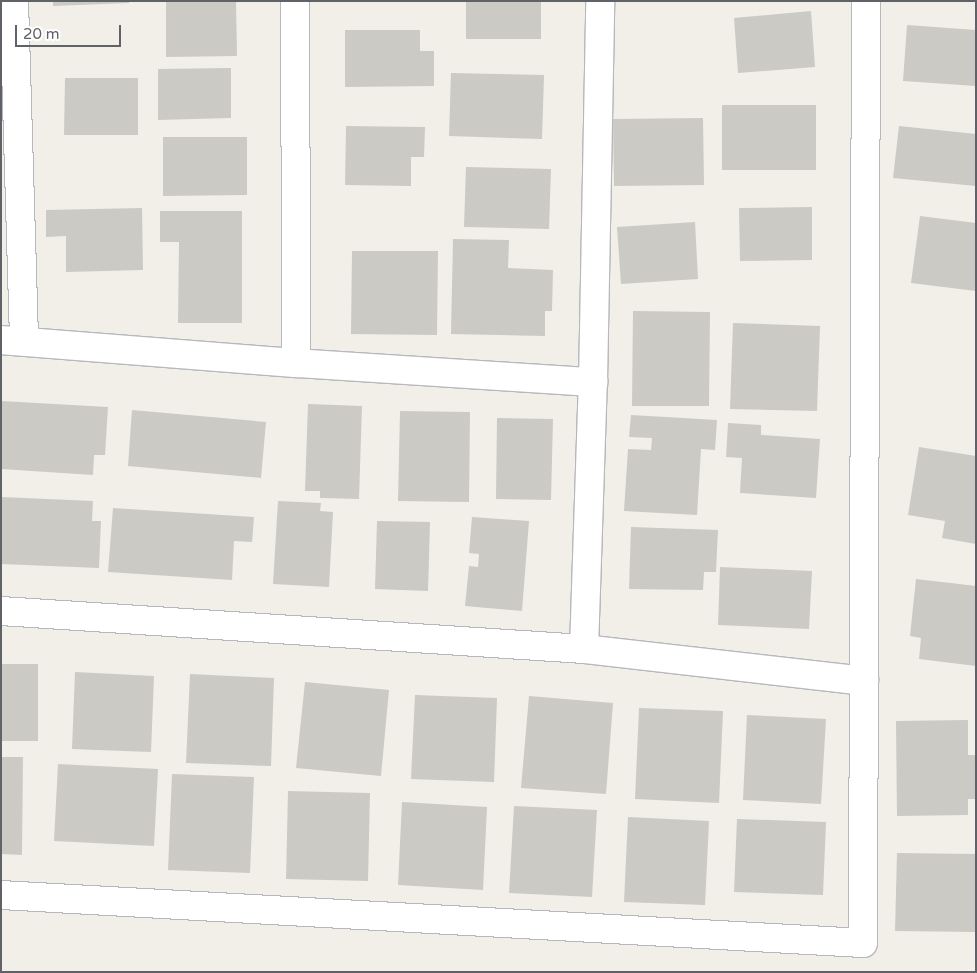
<!DOCTYPE html>
<html>
<head>
<meta charset="utf-8">
<style>
	body { margin:0 }
	#map { position:relative; width:977px; height:973px; overflow:hidden; background:#f1efe8; font-family:"Varela Round",sans-serif }
	div>[style] { position:absolute }
	.building>* { inset:0; background:#cccac5 }
	.roads { filter:drop-shadow(1px 0 #b5b8bc) drop-shadow(-1px 0 #b5b8bc) drop-shadow(0 1px #b5b8bc) drop-shadow(0 -1px #b5b8bc) }
	.minor>* { height:28px; margin:-14px; padding:0 14px; transform-origin:14px; border-radius:14px; background:#fff }
	span { translate:-50% -50%; white-space:nowrap; text-align:center; line-height:1.15; -webkit-text-stroke:4.5px #fff; paint-order:stroke }
	.frame { position:absolute; inset:0; border:2px solid #5f6368; pointer-events:none }
	.scale { position:absolute; left:15px; top:25px; width:106px; height:22px; box-sizing:border-box; border:2px solid #5f6368; border-top:0; padding-left:6px; font-size:15px; line-height:18px; white-space:nowrap; color:#5f6368; -webkit-text-stroke:4px #fff; paint-order:stroke }
</style>
</head>
<body>
<div id="map">
	<div class="building">
		<i style="clip-path:polygon(53px 1px,129px 1px,129px 3px,53px 6px)"></i>
		<i style="clip-path:polygon(166px 1px,236px 1px,237px 56px,166px 57px)"></i>
		<i style="clip-path:polygon(466px 1px,541px 1px,541px 39px,466px 39px)"></i>
		<i style="clip-path:polygon(811px 11px,815px 67px,738px 73px,734px 18px)"></i>
		<i style="clip-path:polygon(907px 25px,976px 30px,976px 86px,903px 81px)"></i>
		<i style="clip-path:polygon(345px 30px,420px 30px,420px 51px,434px 51px,434px 86px,345px 87px)"></i>
		<i style="clip-path:polygon(231px 68px,231px 118px,158px 120px,158px 69px)"></i>
		<i style="clip-path:polygon(451px 73px,544px 75px,542px 139px,449px 136px)"></i>
		<i style="clip-path:polygon(65px 78px,138px 78px,138px 135px,64px 135px)"></i>
		<i style="clip-path:polygon(722px 105px,816px 105px,816px 170px,722px 170px)"></i>
		<i style="clip-path:polygon(703px 118px,704px 185px,614px 186px,613px 119px)"></i>
		<i style="clip-path:polygon(346px 126px,425px 127px,424px 157px,411px 157px,411px 186px,345px 185px)"></i>
		<i style="clip-path:polygon(899px 126px,976px 134px,976px 186px,893px 178px)"></i>
		<i style="clip-path:polygon(163px 137px,247px 137px,247px 195px,163px 196px)"></i>
		<i style="clip-path:polygon(466px 167px,551px 169px,549px 229px,464px 227px)"></i>
		<i style="clip-path:polygon(812px 207px,812px 260px,740px 261px,739px 208px)"></i>
		<i style="clip-path:polygon(142px 208px,143px 270px,66px 272px,66px 236px,46px 237px,46px 210px)"></i>
		<i style="clip-path:polygon(160px 211px,242px 211px,242px 323px,178px 323px,179px 242px,160px 242px)"></i>
		<i style="clip-path:polygon(920px 216px,976px 223px,976px 291px,911px 283px)"></i>
		<i style="clip-path:polygon(695px 222px,698px 279px,621px 284px,617px 227px)"></i>
		<i style="clip-path:polygon(453px 239px,509px 240px,508px 268px,553px 270px,552px 311px,545px 311px,545px 336px,451px 334px)"></i>
		<i style="clip-path:polygon(352px 251px,438px 251px,437px 335px,351px 334px)"></i>
		<i style="clip-path:polygon(633px 311px,710px 312px,709px 406px,632px 406px)"></i>
		<i style="clip-path:polygon(733px 323px,820px 326px,817px 411px,730px 409px)"></i>
		<i style="clip-path:polygon(1px 401px,108px 407px,105px 455px,94px 455px,93px 475px,1px 469px)"></i>
		<i style="clip-path:polygon(308px 404px,362px 406px,359px 499px,320px 498px,320px 491px,305px 491px)"></i>
		<i style="clip-path:polygon(132px 410px,266px 422px,261px 478px,128px 466px)"></i>
		<i style="clip-path:polygon(400px 411px,470px 412px,469px 502px,398px 501px)"></i>
		<i style="clip-path:polygon(631px 415px,717px 420px,715px 450px,701px 449px,697px 515px,624px 511px,628px 449px,651px 450px,652px 438px,629px 437px)"></i>
		<i style="clip-path:polygon(497px 418px,553px 419px,551px 500px,496px 499px)"></i>
		<i style="clip-path:polygon(728px 423px,761px 425px,761px 435px,820px 439px,816px 498px,740px 493px,742px 458px,726px 457px)"></i>
		<i style="clip-path:polygon(919px 447px,976px 456px,976px 544px,942px 538px,945px 521px,908px 515px)"></i>
		<i style="clip-path:polygon(1px 497px,93px 501px,92px 521px,101px 521px,99px 568px,1px 564px)"></i>
		<i style="clip-path:polygon(278px 501px,321px 503px,320px 511px,333px 512px,329px 587px,273px 584px)"></i>
		<i style="clip-path:polygon(113px 508px,254px 517px,252px 542px,234px 541px,232px 580px,108px 572px)"></i>
		<i style="clip-path:polygon(472px 517px,529px 521px,522px 611px,465px 606px,469px 566px,478px 567px,479px 554px,469px 553px)"></i>
		<i style="clip-path:polygon(377px 521px,430px 522px,428px 591px,375px 589px)"></i>
		<i style="clip-path:polygon(631px 527px,718px 530px,716px 572px,704px 572px,703px 590px,629px 589px)"></i>
		<i style="clip-path:polygon(720px 567px,812px 571px,809px 629px,718px 625px)"></i>
		<i style="clip-path:polygon(916px 579px,976px 586px,976px 666px,919px 659px,921px 638px,910px 636px)"></i>
		<i style="clip-path:polygon(1px 664px,38px 664px,38px 741px,1px 741px)"></i>
		<i style="clip-path:polygon(75px 672px,154px 676px,151px 752px,72px 749px)"></i>
		<i style="clip-path:polygon(190px 674px,274px 678px,271px 766px,186px 763px)"></i>
		<i style="clip-path:polygon(305px 682px,389px 690px,381px 776px,296px 768px)"></i>
		<i style="clip-path:polygon(415px 695px,497px 698px,494px 782px,411px 779px)"></i>
		<i style="clip-path:polygon(529px 696px,613px 703px,606px 794px,521px 788px)"></i>
		<i style="clip-path:polygon(639px 708px,723px 711px,719px 803px,635px 799px)"></i>
		<i style="clip-path:polygon(747px 715px,826px 719px,821px 804px,743px 800px)"></i>
		<i style="clip-path:polygon(968px 720px,968px 755px,976px 755px,976px 799px,968px 799px,968px 815px,897px 816px,896px 721px)"></i>
		<i style="clip-path:polygon(1px 757px,23px 757px,22px 855px,1px 854px)"></i>
		<i style="clip-path:polygon(58px 764px,158px 769px,154px 846px,54px 841px)"></i>
		<i style="clip-path:polygon(172px 774px,254px 777px,250px 873px,168px 870px)"></i>
		<i style="clip-path:polygon(288px 791px,370px 793px,368px 881px,286px 879px)"></i>
		<i style="clip-path:polygon(402px 802px,487px 807px,483px 890px,398px 885px)"></i>
		<i style="clip-path:polygon(514px 806px,597px 810px,592px 897px,509px 893px)"></i>
		<i style="clip-path:polygon(628px 817px,709px 821px,705px 905px,624px 902px)"></i>
		<i style="clip-path:polygon(737px 819px,826px 822px,823px 895px,734px 892px)"></i>
		<i style="clip-path:polygon(897px 853px,976px 854px,976px 932px,895px 931px)"></i>
	</div>
	<div class="roads">
		<div class="minor">
			<i style="left:14px;top:1px;width:340px;rotate:88.3deg"></i>
			<i style="left:295px;top:1px;width:362px;rotate:89.8deg"></i>
			<i style="left:1px;top:340px;width:296px;rotate:4.5deg"></i>
			<i style="left:296px;top:363px;width:298px;rotate:3.7deg"></i>
			<i style="left:1px;top:611px;width:584px;rotate:3.73deg"></i>
			<i style="left:584px;top:649px;width:282px;rotate:6.5deg"></i>
			<i style="left:584px;top:649px;width:267px;rotate:-88.1deg"></i>
			<i style="left:593px;top:382px;width:381px;rotate:-88.9deg"></i>
			<i style="left:1px;top:895px;width:863px;rotate:3.19deg"></i>
			<i style="left:863px;top:943px;width:942px;rotate:-89.82deg"></i>
		</div>
	</div>
	<div class="frame"></div>
	<div class="scale">20 m</div>
</div>
</body>
</html>
